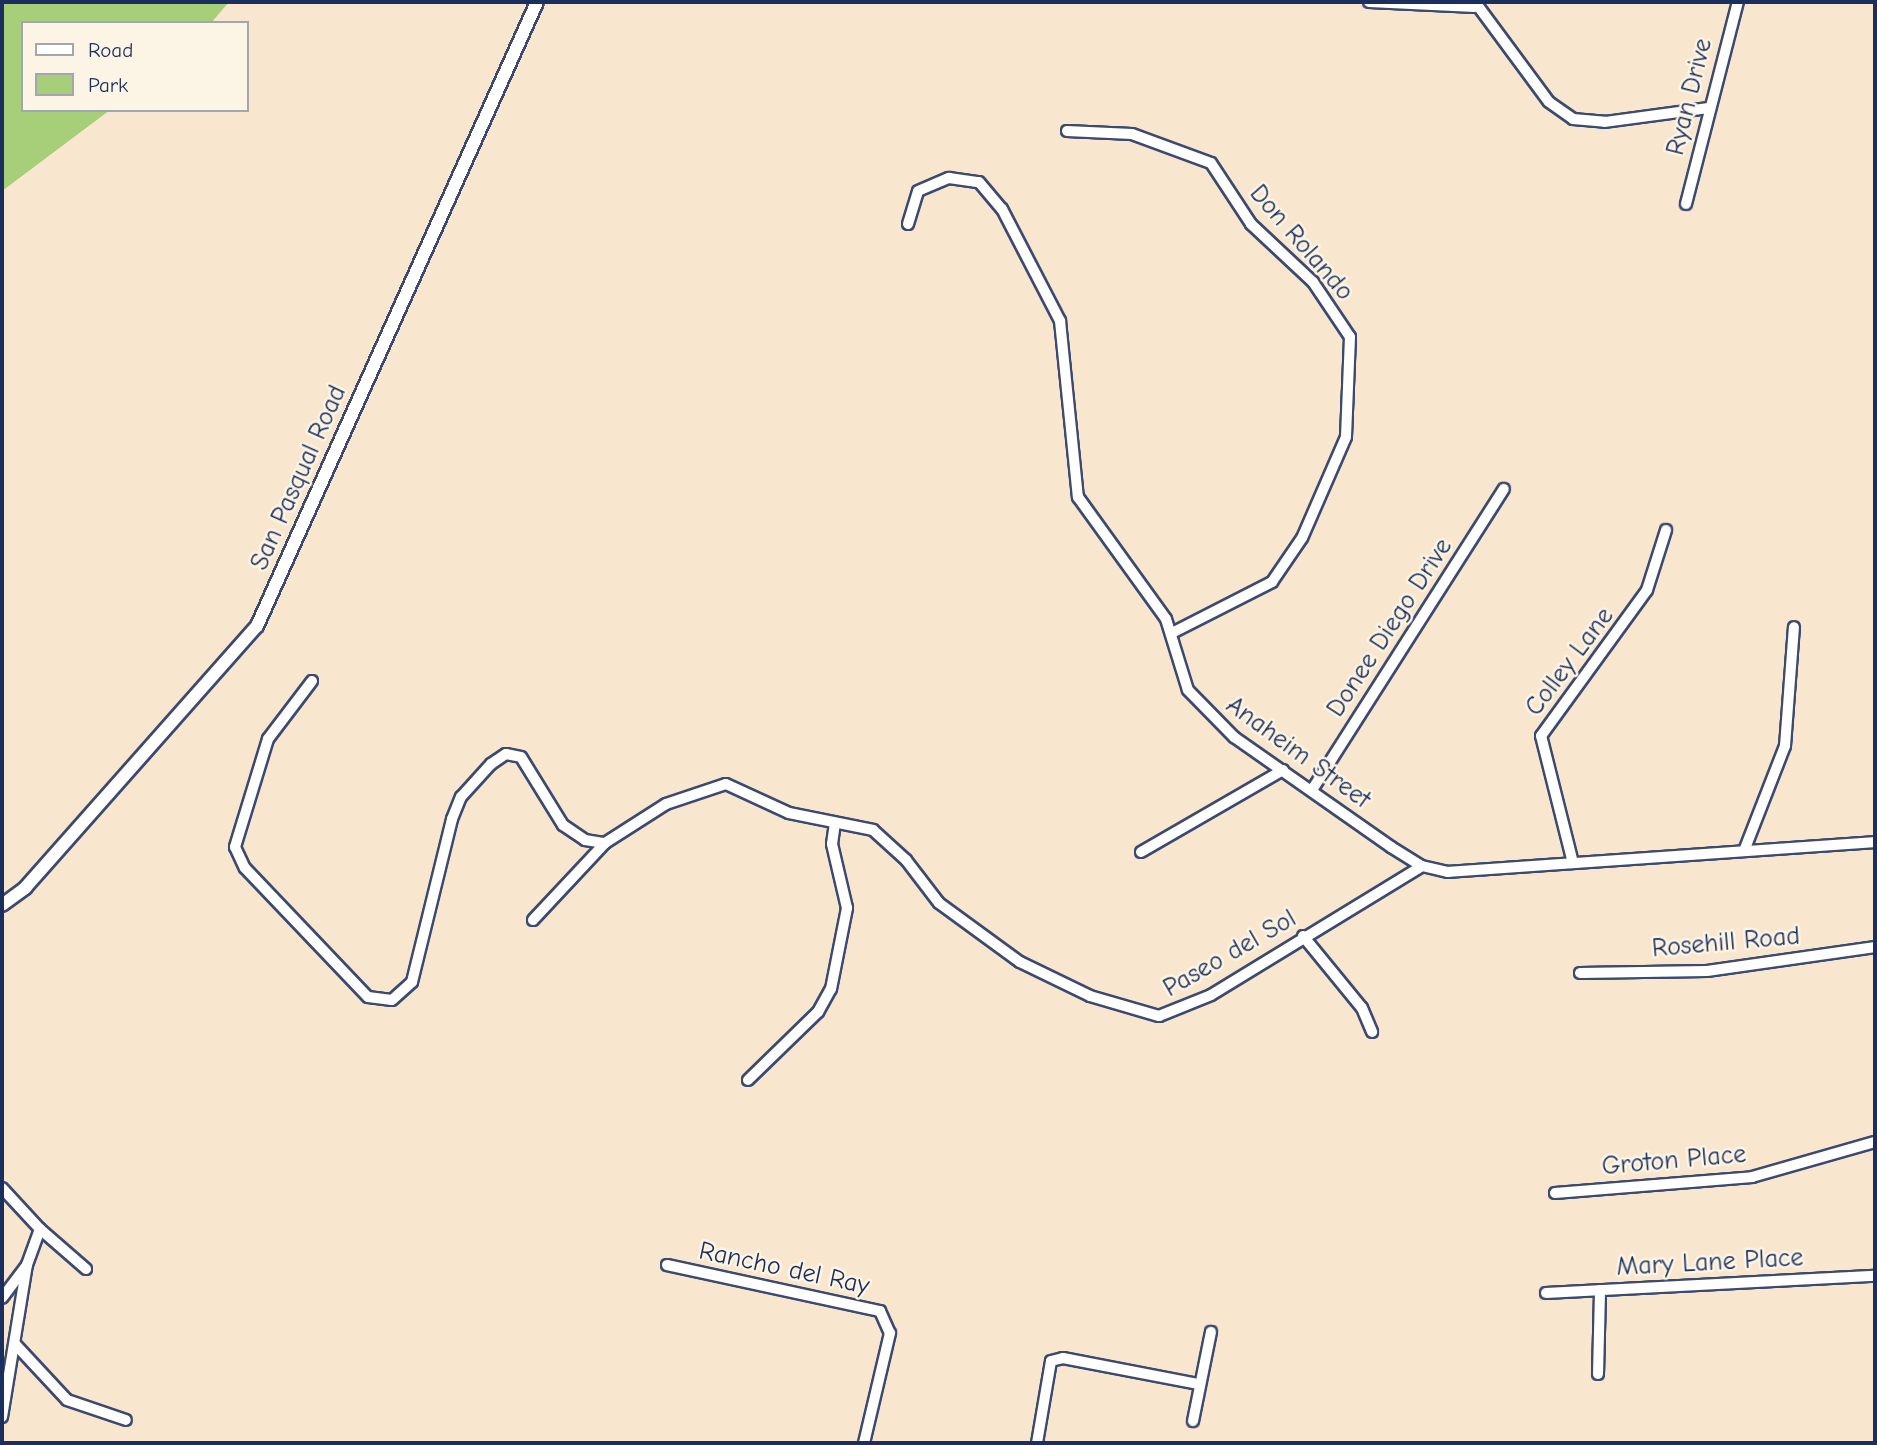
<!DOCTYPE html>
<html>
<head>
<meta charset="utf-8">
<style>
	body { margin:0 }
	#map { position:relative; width:1877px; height:1445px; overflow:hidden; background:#f8e6ce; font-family:"Comic Neue",sans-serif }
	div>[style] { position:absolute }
	.green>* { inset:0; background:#a7cf7a }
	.roads { filter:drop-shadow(2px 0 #3c4a6f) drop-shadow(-2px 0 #3c4a6f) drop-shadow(0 2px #3c4a6f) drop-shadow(0 -2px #3c4a6f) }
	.minor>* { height:10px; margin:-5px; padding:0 5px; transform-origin:5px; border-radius:5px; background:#fff }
	.major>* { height:12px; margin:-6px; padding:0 6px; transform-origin:6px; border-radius:6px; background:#fff }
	span { translate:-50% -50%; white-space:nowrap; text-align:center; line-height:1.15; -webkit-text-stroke:5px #fcf5e5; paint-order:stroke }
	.street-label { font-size:26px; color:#1b2f5e }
	.frame { position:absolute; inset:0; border:4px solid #1b2f5e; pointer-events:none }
	.legend { position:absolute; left:21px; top:21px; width:228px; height:91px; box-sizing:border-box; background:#fcf5e5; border:2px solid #a2a6af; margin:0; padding:9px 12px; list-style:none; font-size:21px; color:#1b2f5e }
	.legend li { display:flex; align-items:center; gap:14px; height:35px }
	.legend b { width:35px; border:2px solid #a2a6af }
</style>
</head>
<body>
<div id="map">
	<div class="green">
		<i style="clip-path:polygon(2px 2px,229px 2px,211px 23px,23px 23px,23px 110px,110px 110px,2px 191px)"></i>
	</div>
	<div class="roads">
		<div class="minor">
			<i style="left:1369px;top:2px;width:106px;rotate:2.7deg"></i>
			<i style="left:1475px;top:2px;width:124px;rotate:53.5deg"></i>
			<i style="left:1549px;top:102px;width:29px;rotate:35deg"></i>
			<i style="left:1573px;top:119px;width:32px;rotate:5deg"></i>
			<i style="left:1605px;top:122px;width:105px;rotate:-7.7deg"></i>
			<i style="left:1067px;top:131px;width:65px;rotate:2.6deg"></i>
			<i style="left:1132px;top:134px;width:84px;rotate:20.2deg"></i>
			<i style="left:1211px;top:163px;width:73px;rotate:56.7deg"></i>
			<i style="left:1251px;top:224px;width:85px;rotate:43.1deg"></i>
			<i style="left:1313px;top:282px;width:66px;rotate:56.1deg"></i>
			<i style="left:1350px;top:337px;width:100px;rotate:92.3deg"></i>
			<i style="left:1346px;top:437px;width:110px;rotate:113.5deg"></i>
			<i style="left:1302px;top:538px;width:53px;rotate:124.3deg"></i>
			<i style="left:1272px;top:582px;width:112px;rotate:153deg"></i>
			<i style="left:1686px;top:204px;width:209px;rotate:-75.6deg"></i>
			<i style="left:908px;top:224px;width:34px;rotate:-73deg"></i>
			<i style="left:918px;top:191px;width:34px;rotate:-23deg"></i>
			<i style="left:949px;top:178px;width:30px;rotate:8deg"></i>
			<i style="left:979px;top:182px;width:35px;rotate:50deg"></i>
			<i style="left:1002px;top:209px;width:126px;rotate:62.6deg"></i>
			<i style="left:1060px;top:321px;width:177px;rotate:84.2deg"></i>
			<i style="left:1078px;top:497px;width:150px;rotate:54.2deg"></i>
			<i style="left:1166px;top:619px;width:74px;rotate:72.8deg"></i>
			<i style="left:1188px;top:690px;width:66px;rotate:45.6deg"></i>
			<i style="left:1234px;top:737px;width:192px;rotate:35deg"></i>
			<i style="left:1391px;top:847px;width:36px;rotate:32deg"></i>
			<i style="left:1422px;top:866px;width:27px;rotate:13deg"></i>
			<i style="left:1448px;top:872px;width:428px;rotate:-4deg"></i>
			<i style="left:312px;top:681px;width:73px;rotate:127.2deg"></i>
			<i style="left:268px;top:739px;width:113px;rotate:107deg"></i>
			<i style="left:235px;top:847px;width:23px;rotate:65deg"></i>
			<i style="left:245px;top:868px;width:178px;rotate:46.4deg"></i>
			<i style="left:368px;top:997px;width:24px;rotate:7deg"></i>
			<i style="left:392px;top:1000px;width:27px;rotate:-42deg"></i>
			<i style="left:412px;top:982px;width:168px;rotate:-76.2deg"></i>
			<i style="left:452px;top:819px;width:24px;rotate:-68deg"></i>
			<i style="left:461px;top:797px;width:45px;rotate:-47.7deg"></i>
			<i style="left:491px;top:764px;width:18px;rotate:-34deg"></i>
			<i style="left:506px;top:754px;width:15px;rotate:11deg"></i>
			<i style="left:521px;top:757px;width:80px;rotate:58.3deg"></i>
			<i style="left:563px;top:825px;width:27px;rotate:34deg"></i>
			<i style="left:585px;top:840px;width:20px;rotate:9deg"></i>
			<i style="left:1312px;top:790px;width:357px;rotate:-57.5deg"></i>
			<i style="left:1744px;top:851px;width:113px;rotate:-68.7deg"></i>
			<i style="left:1785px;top:746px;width:119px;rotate:-85.7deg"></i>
			<i style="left:1141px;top:852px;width:164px;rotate:-30deg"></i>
			<i style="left:1573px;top:863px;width:131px;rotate:-104.1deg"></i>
			<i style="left:1541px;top:736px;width:180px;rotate:-54deg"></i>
			<i style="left:1647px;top:590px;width:63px;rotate:-72.4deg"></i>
			<i style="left:533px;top:920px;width:105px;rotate:-46.9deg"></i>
			<i style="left:605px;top:843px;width:72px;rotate:-32.6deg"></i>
			<i style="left:666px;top:804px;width:63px;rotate:-18.4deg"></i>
			<i style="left:726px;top:784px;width:69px;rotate:24.7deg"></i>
			<i style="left:789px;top:813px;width:86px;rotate:11.4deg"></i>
			<i style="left:873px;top:830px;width:45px;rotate:42.3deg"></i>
			<i style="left:906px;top:860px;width:54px;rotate:52.5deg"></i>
			<i style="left:939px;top:903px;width:100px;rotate:36.1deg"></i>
			<i style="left:1020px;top:962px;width:78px;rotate:25.9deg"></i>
			<i style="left:1090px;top:996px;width:72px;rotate:16.2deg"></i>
			<i style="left:1159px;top:1016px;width:56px;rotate:-22deg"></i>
			<i style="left:1211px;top:995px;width:247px;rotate:-31.4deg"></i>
			<i style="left:1303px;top:936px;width:93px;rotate:50.7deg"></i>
			<i style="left:1362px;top:1008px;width:26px;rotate:67deg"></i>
			<i style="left:1580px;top:973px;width:127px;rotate:-0.9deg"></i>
			<i style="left:1707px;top:971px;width:170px;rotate:-8.1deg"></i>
			<i style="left:748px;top:1080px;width:98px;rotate:-44.2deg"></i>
			<i style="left:818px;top:1012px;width:26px;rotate:-61deg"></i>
			<i style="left:831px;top:989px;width:83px;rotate:-78.8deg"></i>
			<i style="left:847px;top:908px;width:66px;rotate:-103.2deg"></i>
			<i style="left:832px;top:844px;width:21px;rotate:-82deg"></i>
			<i style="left:2px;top:1188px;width:56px;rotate:47.2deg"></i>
			<i style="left:40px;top:1229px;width:38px;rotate:110deg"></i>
			<i style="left:27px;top:1265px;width:41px;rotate:127.1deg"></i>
			<i style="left:1555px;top:1193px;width:198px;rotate:-4.6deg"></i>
			<i style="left:1752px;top:1177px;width:128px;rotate:-15.9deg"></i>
			<i style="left:40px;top:1229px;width:61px;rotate:41deg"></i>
			<i style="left:667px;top:1265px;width:218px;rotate:12.2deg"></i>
			<i style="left:880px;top:1311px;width:24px;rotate:66deg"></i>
			<i style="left:890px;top:1333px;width:113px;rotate:103.3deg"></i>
			<i style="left:1546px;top:1293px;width:329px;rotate:-3deg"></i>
			<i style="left:15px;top:1344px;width:76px;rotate:47.1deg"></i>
			<i style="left:67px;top:1400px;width:62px;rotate:18.7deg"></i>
			<i style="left:1598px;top:1374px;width:84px;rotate:-88.6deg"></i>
			<i style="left:2px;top:1417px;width:154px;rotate:-80.7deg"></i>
			<i style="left:1193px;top:1421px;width:91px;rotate:-78.6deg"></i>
			<i style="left:1037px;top:1443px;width:83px;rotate:-80.3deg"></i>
			<i style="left:1051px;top:1361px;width:12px;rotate:-14deg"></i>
			<i style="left:1063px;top:1358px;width:137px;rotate:10.9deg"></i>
		</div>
		<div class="major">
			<i style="left:2px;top:905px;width:29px;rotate:-36deg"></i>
			<i style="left:25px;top:888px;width:350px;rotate:-48.5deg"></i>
			<i style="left:257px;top:626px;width:684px;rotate:-65.83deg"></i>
		</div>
	</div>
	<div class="street-label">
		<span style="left:1690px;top:97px;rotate:-76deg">Ryan Drive</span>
		<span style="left:1301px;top:243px;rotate:49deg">Don Rolando</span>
		<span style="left:299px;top:478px;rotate:-66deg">San Pasqual Road</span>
		<span style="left:1390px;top:628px;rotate:-57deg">Donee Diego Drive</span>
		<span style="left:1570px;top:662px;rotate:-53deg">Colley Lane</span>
		<span style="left:1298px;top:753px;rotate:36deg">Anaheim Street</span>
		<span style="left:1726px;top:943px;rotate:-5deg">Rosehill Road</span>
		<span style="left:1230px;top:954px;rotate:-30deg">Paseo del Sol</span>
		<span style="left:1674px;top:1161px;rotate:-5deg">Groton Place</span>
		<span style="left:1710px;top:1263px;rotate:-3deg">Mary Lane Place</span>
		<span style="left:784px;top:1269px;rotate:12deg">Rancho del Ray</span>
	</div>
	<div class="frame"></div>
	<ul class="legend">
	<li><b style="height:9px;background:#fff"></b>Road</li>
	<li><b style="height:19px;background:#a7cf7a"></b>Park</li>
	</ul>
</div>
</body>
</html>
